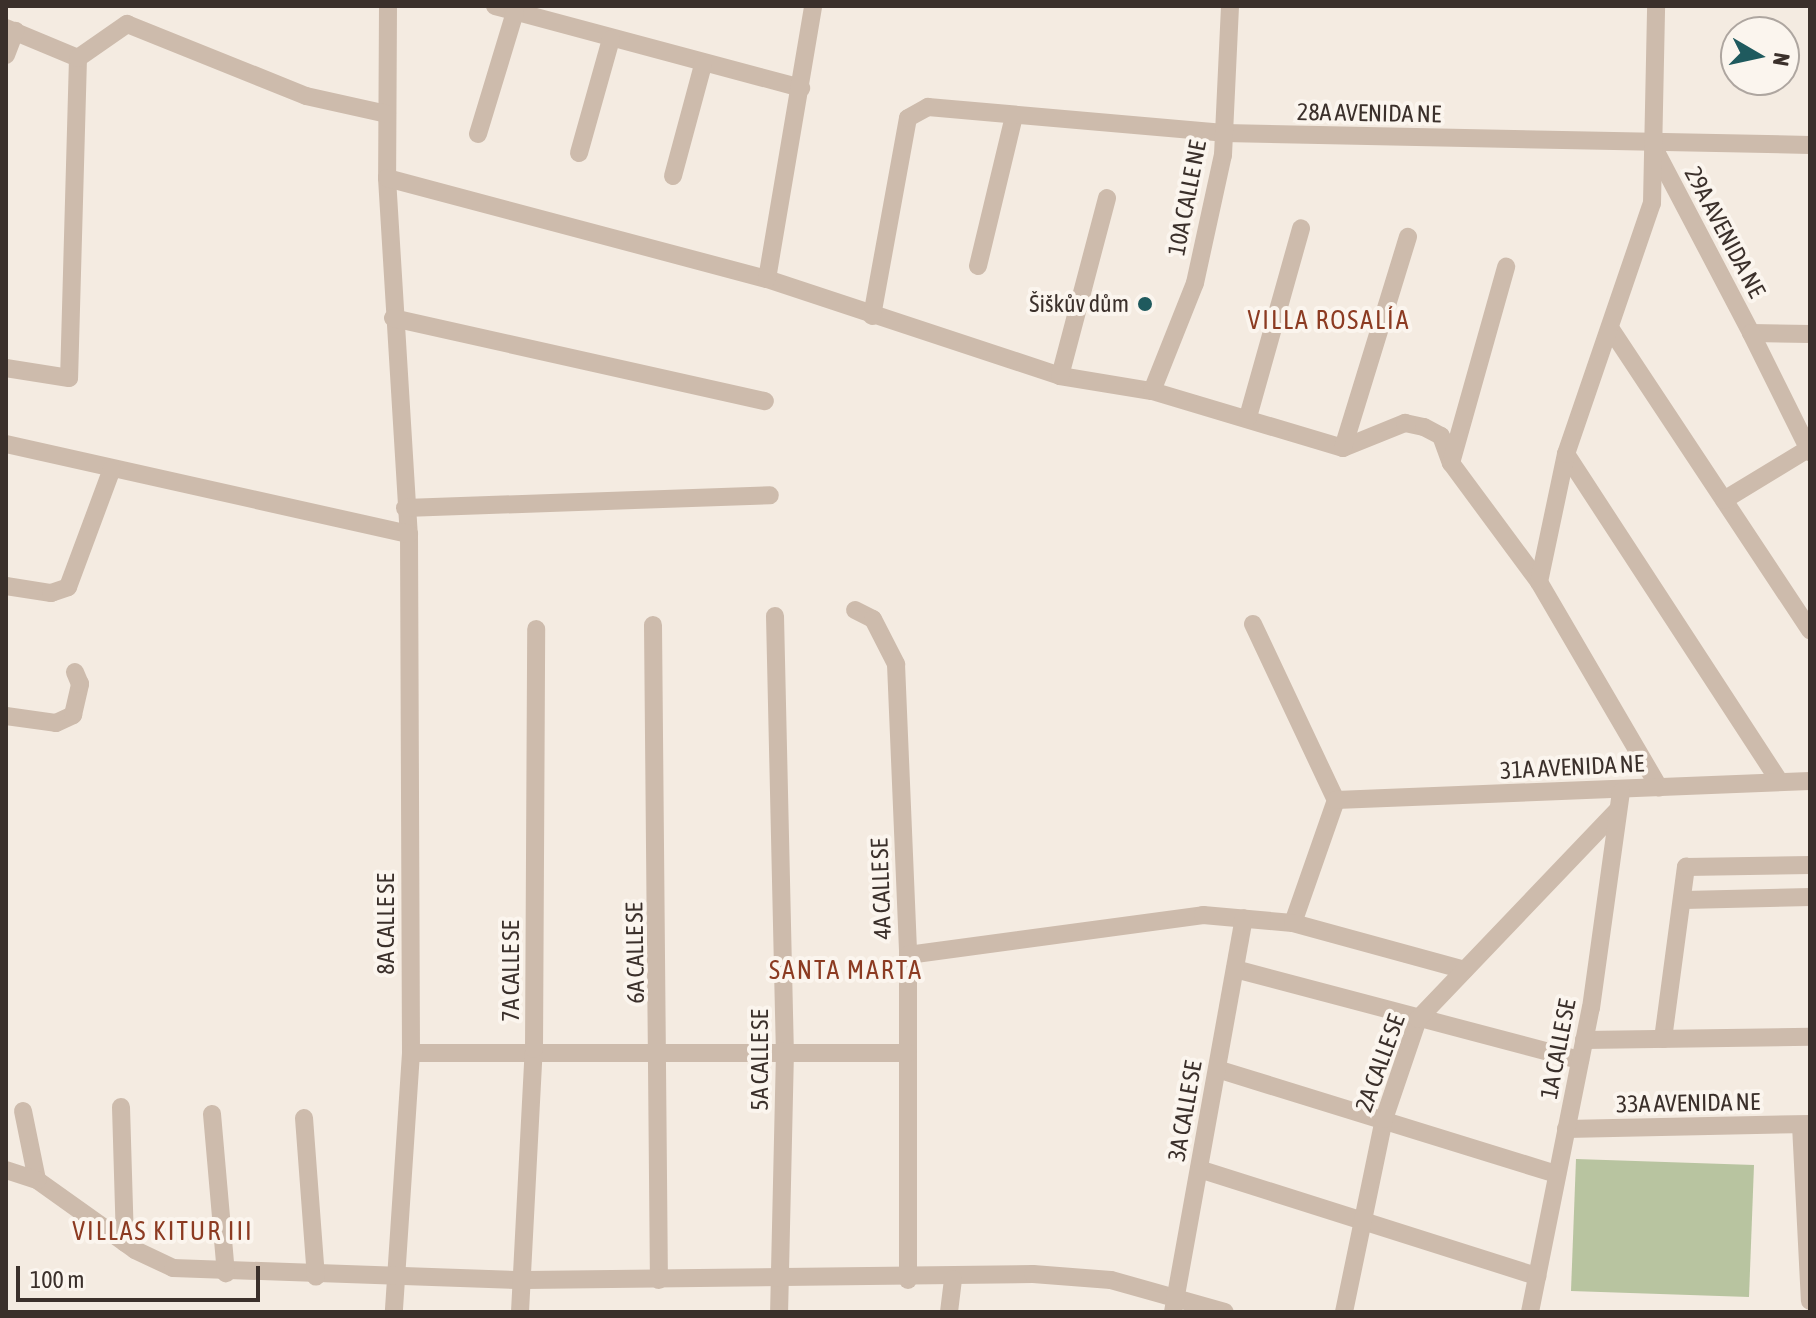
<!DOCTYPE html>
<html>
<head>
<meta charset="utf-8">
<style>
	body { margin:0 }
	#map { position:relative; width:1816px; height:1318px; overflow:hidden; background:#f4ebe1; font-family:"Asap Condensed",sans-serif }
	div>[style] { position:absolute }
	.green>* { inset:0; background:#b8c4a0 }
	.street>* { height:18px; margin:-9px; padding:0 9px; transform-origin:9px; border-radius:9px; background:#cdbbac }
	.dots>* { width:22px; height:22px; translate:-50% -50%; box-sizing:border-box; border:4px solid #fbf5ee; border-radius:50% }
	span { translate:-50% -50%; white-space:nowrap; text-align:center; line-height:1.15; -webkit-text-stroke:8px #fbf5ee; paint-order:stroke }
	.street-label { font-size:24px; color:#3b302b }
	.poi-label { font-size:24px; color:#3b302b }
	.right { translate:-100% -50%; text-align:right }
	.neighbourhood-label { font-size:26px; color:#8c3b22; letter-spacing:2px }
	.frame { position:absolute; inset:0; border:8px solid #3b302b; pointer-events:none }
	.north { position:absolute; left:1720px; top:16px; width:80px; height:80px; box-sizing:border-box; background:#fbf5ee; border:2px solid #aea6a0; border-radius:50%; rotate:99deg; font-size:22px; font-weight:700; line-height:32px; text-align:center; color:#3b302b }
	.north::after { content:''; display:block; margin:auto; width:28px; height:36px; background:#1f5a5e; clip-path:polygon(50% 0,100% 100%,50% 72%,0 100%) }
	.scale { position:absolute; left:16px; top:1266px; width:244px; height:36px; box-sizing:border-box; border:4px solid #3b302b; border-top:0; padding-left:10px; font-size:24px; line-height:28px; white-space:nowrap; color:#3b302b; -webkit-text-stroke:6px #fbf5ee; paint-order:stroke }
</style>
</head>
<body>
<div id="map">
	<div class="green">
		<i style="clip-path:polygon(1576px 1159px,1754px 1165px,1749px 1297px,1571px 1291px)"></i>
	</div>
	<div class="street">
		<i style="left:388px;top:6px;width:172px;rotate:90.3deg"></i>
		<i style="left:387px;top:178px;width:357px;rotate:86.5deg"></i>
		<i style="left:409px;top:534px;width:519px;rotate:89.78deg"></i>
		<i style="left:411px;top:1053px;width:260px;rotate:93.8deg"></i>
		<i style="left:495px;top:6px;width:317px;rotate:15deg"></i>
		<i style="left:6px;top:28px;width:78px;rotate:22.6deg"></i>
		<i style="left:78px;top:58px;width:320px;rotate:91.6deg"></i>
		<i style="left:69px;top:378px;width:64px;rotate:-171deg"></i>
		<i style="left:6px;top:55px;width:26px;rotate:-69deg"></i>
		<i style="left:78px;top:58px;width:60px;rotate:-34.8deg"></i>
		<i style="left:127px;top:24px;width:193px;rotate:21.9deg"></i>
		<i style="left:306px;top:96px;width:83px;rotate:12.5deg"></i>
		<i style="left:478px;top:134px;width:127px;rotate:-73.1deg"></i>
		<i style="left:1653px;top:146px;width:211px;rotate:62.3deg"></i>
		<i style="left:1751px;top:333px;width:59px;rotate:1deg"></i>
		<i style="left:579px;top:153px;width:118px;rotate:-74.3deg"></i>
		<i style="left:673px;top:176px;width:115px;rotate:-74.9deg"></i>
		<i style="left:387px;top:178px;width:393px;rotate:14.9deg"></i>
		<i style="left:767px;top:279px;width:309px;rotate:18.3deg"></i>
		<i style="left:1060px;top:376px;width:93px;rotate:9.3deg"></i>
		<i style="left:1152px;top:391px;width:199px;rotate:16.6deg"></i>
		<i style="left:1343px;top:448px;width:67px;rotate:-22deg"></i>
		<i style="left:1405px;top:423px;width:19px;rotate:12deg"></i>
		<i style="left:1424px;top:427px;width:19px;rotate:28deg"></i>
		<i style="left:1441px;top:436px;width:29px;rotate:70deg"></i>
		<i style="left:1451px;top:463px;width:148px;rotate:53.5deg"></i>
		<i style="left:1539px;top:582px;width:238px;rotate:59.7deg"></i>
		<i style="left:978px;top:266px;width:154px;rotate:-76.5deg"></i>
		<i style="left:767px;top:279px;width:277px;rotate:-80.4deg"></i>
		<i style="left:872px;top:316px;width:201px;rotate:-79.7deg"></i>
		<i style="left:908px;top:118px;width:23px;rotate:-29deg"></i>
		<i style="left:928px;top:107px;width:297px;rotate:5deg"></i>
		<i style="left:1224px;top:133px;width:586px;rotate:1.17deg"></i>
		<i style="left:393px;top:318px;width:381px;rotate:12.6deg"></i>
		<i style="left:1612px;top:331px;width:359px;rotate:56.5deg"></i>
		<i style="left:1751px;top:333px;width:133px;rotate:63.6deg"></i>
		<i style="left:1060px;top:376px;width:184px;rotate:-75.2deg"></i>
		<i style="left:1152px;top:391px;width:116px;rotate:-68.3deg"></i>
		<i style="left:1195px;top:283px;width:131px;rotate:-77.7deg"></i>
		<i style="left:1223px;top:155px;width:149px;rotate:-87.3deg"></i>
		<i style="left:1248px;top:417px;width:196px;rotate:-74.3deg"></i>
		<i style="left:6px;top:444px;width:413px;rotate:12.6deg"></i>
		<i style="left:1343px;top:448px;width:221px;rotate:-72.9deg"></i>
		<i style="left:1566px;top:454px;width:390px;rotate:56.9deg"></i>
		<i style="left:1451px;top:463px;width:204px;rotate:-74.3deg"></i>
		<i style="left:1724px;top:500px;width:98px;rotate:-31.3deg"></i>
		<i style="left:405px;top:508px;width:365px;rotate:-2deg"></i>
		<i style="left:1539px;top:582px;width:131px;rotate:-78.1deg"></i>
		<i style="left:1566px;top:454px;width:265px;rotate:-71.1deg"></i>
		<i style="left:1652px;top:203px;width:197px;rotate:-88.8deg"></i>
		<i style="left:6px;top:586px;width:46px;rotate:8.8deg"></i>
		<i style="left:51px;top:593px;width:18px;rotate:-19deg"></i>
		<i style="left:68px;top:587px;width:126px;rotate:-69.6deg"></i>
		<i style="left:855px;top:610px;width:20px;rotate:27deg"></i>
		<i style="left:873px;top:619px;width:51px;rotate:62.9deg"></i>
		<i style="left:896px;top:664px;width:291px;rotate:87.6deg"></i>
		<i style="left:908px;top:955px;width:325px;rotate:90deg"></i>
		<i style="left:775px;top:616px;width:435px;rotate:88.7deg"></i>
		<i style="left:785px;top:1051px;width:261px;rotate:91.3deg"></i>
		<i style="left:1253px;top:624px;width:195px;rotate:64.8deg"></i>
		<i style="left:1336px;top:800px;width:130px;rotate:109.3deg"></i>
		<i style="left:653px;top:625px;width:655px;rotate:89.48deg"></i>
		<i style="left:6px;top:716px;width:50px;rotate:8deg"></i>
		<i style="left:56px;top:723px;width:19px;rotate:-25deg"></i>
		<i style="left:73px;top:715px;width:32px;rotate:-77deg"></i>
		<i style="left:80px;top:684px;width:13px;rotate:-113deg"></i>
		<i style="left:1336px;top:800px;width:474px;rotate:-2.3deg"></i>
		<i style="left:1684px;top:900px;width:126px;rotate:-1.4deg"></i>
		<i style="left:908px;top:955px;width:298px;rotate:-7.7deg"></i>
		<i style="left:1203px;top:915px;width:90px;rotate:5.1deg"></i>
		<i style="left:1293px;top:923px;width:178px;rotate:15.3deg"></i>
		<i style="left:1235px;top:969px;width:357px;rotate:14.8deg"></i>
		<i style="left:1663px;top:1039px;width:174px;rotate:-82.4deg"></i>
		<i style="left:1686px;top:867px;width:124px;rotate:-0.9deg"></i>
		<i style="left:1584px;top:1040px;width:226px;rotate:-0.8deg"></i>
		<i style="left:411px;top:1053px;width:497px"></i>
		<i style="left:1217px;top:1069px;width:356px;rotate:17.2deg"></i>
		<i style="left:121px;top:1107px;width:136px;rotate:88.3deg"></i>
		<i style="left:23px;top:1111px;width:70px;rotate:78.5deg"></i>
		<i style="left:37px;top:1180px;width:120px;rotate:35.5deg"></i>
		<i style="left:135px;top:1250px;width:42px;rotate:25.3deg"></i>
		<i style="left:173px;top:1268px;width:352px;rotate:2deg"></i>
		<i style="left:525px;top:1280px;width:508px;rotate:-0.68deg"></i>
		<i style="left:1033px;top:1274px;width:78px;rotate:4.4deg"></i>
		<i style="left:1111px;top:1280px;width:118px;rotate:15.7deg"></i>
		<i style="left:212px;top:1114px;width:160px;rotate:85deg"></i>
		<i style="left:304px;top:1118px;width:159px;rotate:85.7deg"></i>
		<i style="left:1801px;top:1125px;width:176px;rotate:87.1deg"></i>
		<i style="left:1566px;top:1129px;width:244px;rotate:-1.2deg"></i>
		<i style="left:1199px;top:1169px;width:355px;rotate:17.6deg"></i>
		<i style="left:6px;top:1170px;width:33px;rotate:18deg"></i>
		<i style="left:520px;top:1312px;width:263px;rotate:-87deg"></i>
		<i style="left:534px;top:1049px;width:420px;rotate:-89.7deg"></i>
		<i style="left:949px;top:1312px;width:33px;rotate:-83deg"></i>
		<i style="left:1173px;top:1312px;width:400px;rotate:-79.8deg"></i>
		<i style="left:1344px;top:1312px;width:197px;rotate:-78.3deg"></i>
		<i style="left:1384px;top:1119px;width:106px;rotate:-71.2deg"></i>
		<i style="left:1418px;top:1019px;width:289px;rotate:-46.3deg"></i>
		<i style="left:1530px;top:1312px;width:310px;rotate:-78.7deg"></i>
		<i style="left:1591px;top:1008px;width:218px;rotate:-82.1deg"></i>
	</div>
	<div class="dots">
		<i style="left:1145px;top:304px;background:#1f5a5e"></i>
	</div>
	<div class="street-label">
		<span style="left:1369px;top:113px;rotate:1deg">28A AVENIDA NE</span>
		<span style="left:1187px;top:198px;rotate:-79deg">10A CALLE NE</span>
		<span style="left:1725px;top:232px;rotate:62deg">29A AVENIDA NE</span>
		<span style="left:1572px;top:767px;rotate:-3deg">31A AVENIDA NE</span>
		<span style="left:881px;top:889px;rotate:-92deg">4A CALLE SE</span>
		<span style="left:386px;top:924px;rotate:-90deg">8A CALLE SE</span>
		<span style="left:635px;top:953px;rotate:-91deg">6A CALLE SE</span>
		<span style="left:511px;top:971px;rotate:-90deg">7A CALLE SE</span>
		<span style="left:1558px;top:1049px;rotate:-79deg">1A CALLE SE</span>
		<span style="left:760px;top:1060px;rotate:-90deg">5A CALLE SE</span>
		<span style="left:1380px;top:1063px;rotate:-70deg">2A CALLE SE</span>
		<span style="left:1688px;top:1103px;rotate:-1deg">33A AVENIDA NE</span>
		<span style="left:1185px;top:1111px;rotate:-80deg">3A CALLE SE</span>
	</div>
	<div class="poi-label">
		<span class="right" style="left:1129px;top:304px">Šiškův dům</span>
	</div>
	<div class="neighbourhood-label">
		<span style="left:1329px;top:321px">VILLA ROSALÍA</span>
		<span style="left:846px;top:971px">SANTA MARTA</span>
		<span style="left:163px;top:1232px">VILLAS KITUR III</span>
	</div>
	<div class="frame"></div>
	<div class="north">N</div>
	<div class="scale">100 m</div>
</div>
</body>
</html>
